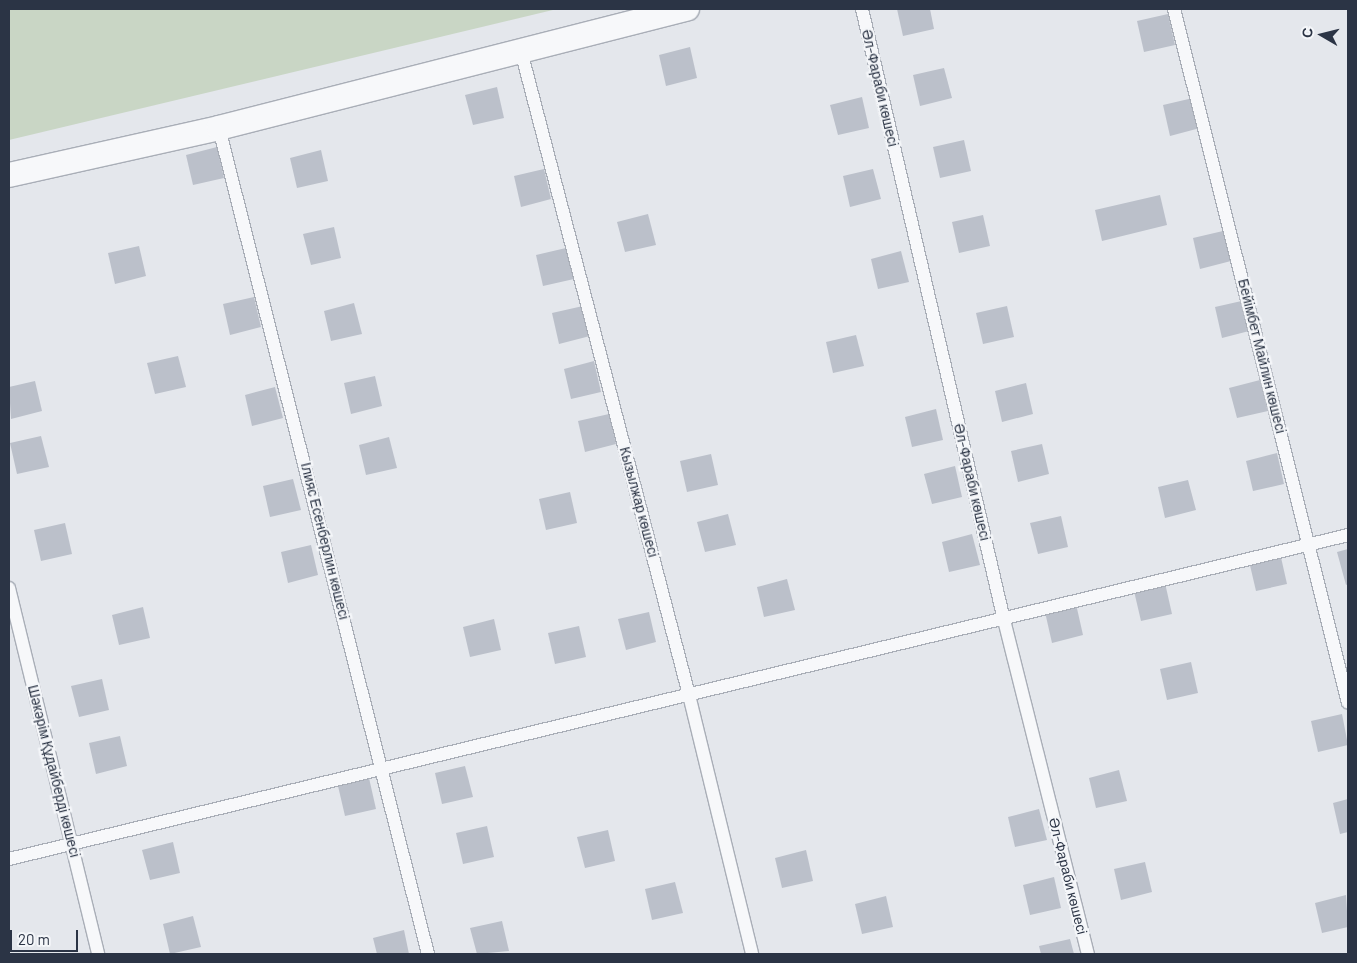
<!DOCTYPE html>
<html>
<head>
<meta charset="utf-8">
<style>
	body { margin:0 }
	#map { position:relative; width:1357px; height:963px; overflow:hidden; background:#e4e7ec; font-family:Barlow,sans-serif }
	div>[style] { position:absolute }
	.green>* { inset:0; background:#c9d6c5 }
	.building>* { inset:0; background:#bbc0ca }
	.roads { filter:drop-shadow(1px 0 #a9aeb7) drop-shadow(-1px 0 #a9aeb7) drop-shadow(0 1px #a9aeb7) drop-shadow(0 -1px #a9aeb7) }
	.lane>* { height:12px; margin:-6px; padding:0 6px; transform-origin:6px; border-radius:6px; background:#f7f8fa }
	.street>* { height:24px; margin:-12px; padding:0 12px; transform-origin:12px; border-radius:12px; background:#f7f8fa }
	span { translate:-50% -50%; white-space:nowrap; text-align:center; line-height:1.15; -webkit-text-stroke:4.5px #f4f6f9; paint-order:stroke }
	.street-label { font-size:14px; color:#2b3445 }
	.frame { position:absolute; inset:0; border:10px solid #2b3445; pointer-events:none }
	.north { position:absolute; left:1297px; top:10px; width:50px; height:50px; -webkit-text-stroke:4px #f4f6f9; paint-order:stroke; rotate:278deg; font-size:14px; font-weight:700; line-height:20px; text-align:center; color:#2b3445 }
	.north::after { content:''; display:block; margin:auto; width:18px; height:22px; background:#2b3445; clip-path:polygon(50% 0,100% 100%,50% 72%,0 100%) }
	.scale { position:absolute; left:10px; top:930px; width:68px; height:22px; box-sizing:border-box; border:2px solid #2b3445; border-top:0; padding-left:6px; font-size:15px; line-height:18px; white-space:nowrap; color:#2b3445; -webkit-text-stroke:4px #f4f6f9; paint-order:stroke }
</style>
</head>
<body>
<div id="map">
	<div class="green">
		<i style="clip-path:polygon(9px 9px,557px 9px,9px 140px)"></i>
	</div>
	<div class="building">
		<i style="clip-path:polygon(897px 9px,930px 9px,934px 29px,903px 36px)"></i>
		<i style="clip-path:polygon(1168px 14px,1175px 45px,1144px 52px,1137px 21px)"></i>
		<i style="clip-path:polygon(690px 47px,697px 78px,666px 86px,659px 55px)"></i>
		<i style="clip-path:polygon(944px 68px,952px 98px,920px 106px,913px 75px)"></i>
		<i style="clip-path:polygon(497px 87px,504px 118px,473px 125px,465px 95px)"></i>
		<i style="clip-path:polygon(862px 97px,869px 128px,838px 135px,830px 105px)"></i>
		<i style="clip-path:polygon(1193px 98px,1200px 128px,1170px 136px,1163px 105px)"></i>
		<i style="clip-path:polygon(964px 140px,971px 171px,940px 178px,933px 147px)"></i>
		<i style="clip-path:polygon(217px 147px,224px 178px,193px 185px,186px 155px)"></i>
		<i style="clip-path:polygon(321px 150px,328px 181px,297px 188px,290px 158px)"></i>
		<i style="clip-path:polygon(544px 169px,551px 199px,521px 207px,514px 176px)"></i>
		<i style="clip-path:polygon(873px 169px,881px 199px,850px 207px,843px 176px)"></i>
		<i style="clip-path:polygon(1160px 195px,1167px 225px,1102px 241px,1095px 210px)"></i>
		<i style="clip-path:polygon(648px 214px,656px 245px,625px 252px,617px 222px)"></i>
		<i style="clip-path:polygon(983px 215px,990px 246px,959px 253px,952px 222px)"></i>
		<i style="clip-path:polygon(334px 227px,341px 258px,311px 265px,303px 234px)"></i>
		<i style="clip-path:polygon(1223px 231px,1231px 261px,1200px 269px,1193px 238px)"></i>
		<i style="clip-path:polygon(139px 246px,146px 276px,115px 284px,108px 253px)"></i>
		<i style="clip-path:polygon(566px 248px,574px 279px,543px 286px,536px 255px)"></i>
		<i style="clip-path:polygon(901px 251px,909px 282px,878px 289px,871px 259px)"></i>
		<i style="clip-path:polygon(254px 297px,261px 327px,230px 335px,223px 304px)"></i>
		<i style="clip-path:polygon(1246px 300px,1253px 330px,1222px 338px,1215px 307px)"></i>
		<i style="clip-path:polygon(354px 303px,362px 334px,331px 341px,324px 311px)"></i>
		<i style="clip-path:polygon(583px 306px,590px 336px,559px 344px,552px 313px)"></i>
		<i style="clip-path:polygon(1007px 306px,1014px 337px,983px 344px,976px 313px)"></i>
		<i style="clip-path:polygon(856px 335px,864px 366px,833px 373px,826px 342px)"></i>
		<i style="clip-path:polygon(178px 356px,186px 387px,155px 394px,147px 363px)"></i>
		<i style="clip-path:polygon(594px 361px,601px 392px,571px 399px,564px 369px)"></i>
		<i style="clip-path:polygon(375px 376px,382px 406px,351px 414px,344px 383px)"></i>
		<i style="clip-path:polygon(1260px 380px,1268px 411px,1237px 418px,1229px 388px)"></i>
		<i style="clip-path:polygon(35px 381px,42px 411px,11px 419px,9px 387px)"></i>
		<i style="clip-path:polygon(1026px 383px,1033px 414px,1002px 422px,995px 391px)"></i>
		<i style="clip-path:polygon(275px 387px,283px 418px,252px 426px,245px 395px)"></i>
		<i style="clip-path:polygon(936px 409px,943px 440px,912px 447px,905px 417px)"></i>
		<i style="clip-path:polygon(609px 414px,616px 444px,585px 452px,578px 421px)"></i>
		<i style="clip-path:polygon(41px 436px,49px 467px,17px 474px,10px 443px)"></i>
		<i style="clip-path:polygon(389px 437px,397px 468px,366px 475px,359px 445px)"></i>
		<i style="clip-path:polygon(1042px 444px,1049px 474px,1018px 482px,1011px 451px)"></i>
		<i style="clip-path:polygon(1277px 453px,1284px 484px,1253px 491px,1246px 461px)"></i>
		<i style="clip-path:polygon(711px 454px,718px 485px,687px 492px,680px 461px)"></i>
		<i style="clip-path:polygon(955px 466px,962px 497px,932px 504px,924px 474px)"></i>
		<i style="clip-path:polygon(293px 479px,301px 510px,270px 517px,263px 486px)"></i>
		<i style="clip-path:polygon(1188px 480px,1196px 510px,1165px 518px,1158px 487px)"></i>
		<i style="clip-path:polygon(570px 492px,577px 523px,546px 530px,539px 499px)"></i>
		<i style="clip-path:polygon(728px 514px,736px 545px,705px 552px,697px 522px)"></i>
		<i style="clip-path:polygon(1061px 516px,1068px 547px,1038px 554px,1030px 523px)"></i>
		<i style="clip-path:polygon(65px 523px,72px 554px,41px 561px,34px 530px)"></i>
		<i style="clip-path:polygon(972px 534px,980px 565px,949px 572px,942px 542px)"></i>
		<i style="clip-path:polygon(311px 545px,318px 575px,288px 583px,281px 552px)"></i>
		<i style="clip-path:polygon(1348px 549px,1348px 584px,1346px 585px,1337px 552px)"></i>
		<i style="clip-path:polygon(1280px 553px,1287px 584px,1256px 591px,1249px 561px)"></i>
		<i style="clip-path:polygon(787px 579px,795px 610px,764px 617px,757px 587px)"></i>
		<i style="clip-path:polygon(1165px 583px,1172px 614px,1141px 621px,1134px 591px)"></i>
		<i style="clip-path:polygon(1076px 604px,1083px 635px,1052px 643px,1045px 612px)"></i>
		<i style="clip-path:polygon(143px 607px,150px 638px,119px 645px,112px 615px)"></i>
		<i style="clip-path:polygon(649px 612px,656px 642px,626px 650px,618px 619px)"></i>
		<i style="clip-path:polygon(494px 619px,501px 650px,470px 657px,463px 627px)"></i>
		<i style="clip-path:polygon(579px 626px,586px 657px,555px 664px,548px 633px)"></i>
		<i style="clip-path:polygon(1191px 662px,1198px 693px,1167px 700px,1160px 669px)"></i>
		<i style="clip-path:polygon(102px 679px,109px 710px,79px 717px,71px 686px)"></i>
		<i style="clip-path:polygon(1342px 714px,1348px 745px,1318px 752px,1311px 721px)"></i>
		<i style="clip-path:polygon(120px 736px,127px 766px,96px 774px,89px 743px)"></i>
		<i style="clip-path:polygon(465px 766px,473px 797px,442px 804px,435px 773px)"></i>
		<i style="clip-path:polygon(1119px 770px,1127px 801px,1096px 808px,1089px 778px)"></i>
		<i style="clip-path:polygon(369px 778px,376px 809px,345px 816px,338px 786px)"></i>
		<i style="clip-path:polygon(1348px 799px,1348px 832px,1340px 834px,1333px 803px)"></i>
		<i style="clip-path:polygon(1039px 809px,1047px 840px,1015px 847px,1008px 817px)"></i>
		<i style="clip-path:polygon(487px 826px,494px 857px,463px 864px,456px 833px)"></i>
		<i style="clip-path:polygon(608px 830px,615px 861px,585px 868px,577px 837px)"></i>
		<i style="clip-path:polygon(173px 842px,180px 873px,150px 880px,142px 850px)"></i>
		<i style="clip-path:polygon(806px 850px,813px 881px,782px 888px,775px 858px)"></i>
		<i style="clip-path:polygon(1145px 862px,1152px 892px,1121px 900px,1114px 869px)"></i>
		<i style="clip-path:polygon(1054px 877px,1061px 908px,1030px 915px,1023px 885px)"></i>
		<i style="clip-path:polygon(675px 882px,683px 913px,652px 920px,645px 889px)"></i>
		<i style="clip-path:polygon(1346px 895px,1348px 927px,1322px 933px,1315px 903px)"></i>
		<i style="clip-path:polygon(886px 896px,893px 927px,862px 934px,855px 904px)"></i>
		<i style="clip-path:polygon(193px 916px,201px 947px,170px 954px,163px 924px)"></i>
		<i style="clip-path:polygon(502px 921px,509px 951px,477px 954px,470px 928px)"></i>
		<i style="clip-path:polygon(404px 930px,409px 954px,377px 954px,373px 938px)"></i>
		<i style="clip-path:polygon(1070px 939px,1074px 954px,1041px 954px,1039px 946px)"></i>
	</div>
	<div class="roads">
		<div class="lane">
			<i style="left:862px;top:9px;width:623px;rotate:76.92deg"></i>
			<i style="left:1003px;top:616px;width:349px;rotate:75.9deg"></i>
			<i style="left:1174px;top:9px;width:715px;rotate:75.92deg"></i>
			<i style="left:521px;top:51px;width:666px;rotate:75.38deg"></i>
			<i style="left:689px;top:695px;width:267px;rotate:76.3deg"></i>
			<i style="left:219px;top:128px;width:852px;rotate:75.8deg"></i>
			<i style="left:9px;top:588px;width:377px;rotate:76.3deg"></i>
			<i style="left:9px;top:859px;width:1378px;rotate:-13.6deg"></i>
		</div>
		<div class="street">
			<i style="left:9px;top:175px;width:215px;rotate:-12.6deg"></i>
			<i style="left:219px;top:128px;width:483px;rotate:-14.3deg"></i>
		</div>
	</div>
	<div class="street-label">
		<span style="left:880px;top:88px;rotate:77deg">Әл-Фараби көшесі</span>
		<span style="left:1262px;top:356px;rotate:76deg">Бейімбет Майлин көшесі</span>
		<span style="left:972px;top:482px;rotate:77deg">Әл-Фараби көшесі</span>
		<span style="left:639px;top:502px;rotate:75deg">Кызылжар көшесі</span>
		<span style="left:325px;top:541px;rotate:76deg">Ілияс Есенберлин көшесі</span>
		<span style="left:54px;top:771px;rotate:76deg">Шәкәрім Құдайберді көшесі</span>
		<span style="left:1068px;top:876px;rotate:76deg">Әл-Фараби көшесі</span>
	</div>
	<div class="frame"></div>
	<div class="north">С</div>
	<div class="scale">20 m</div>
</div>
</body>
</html>
